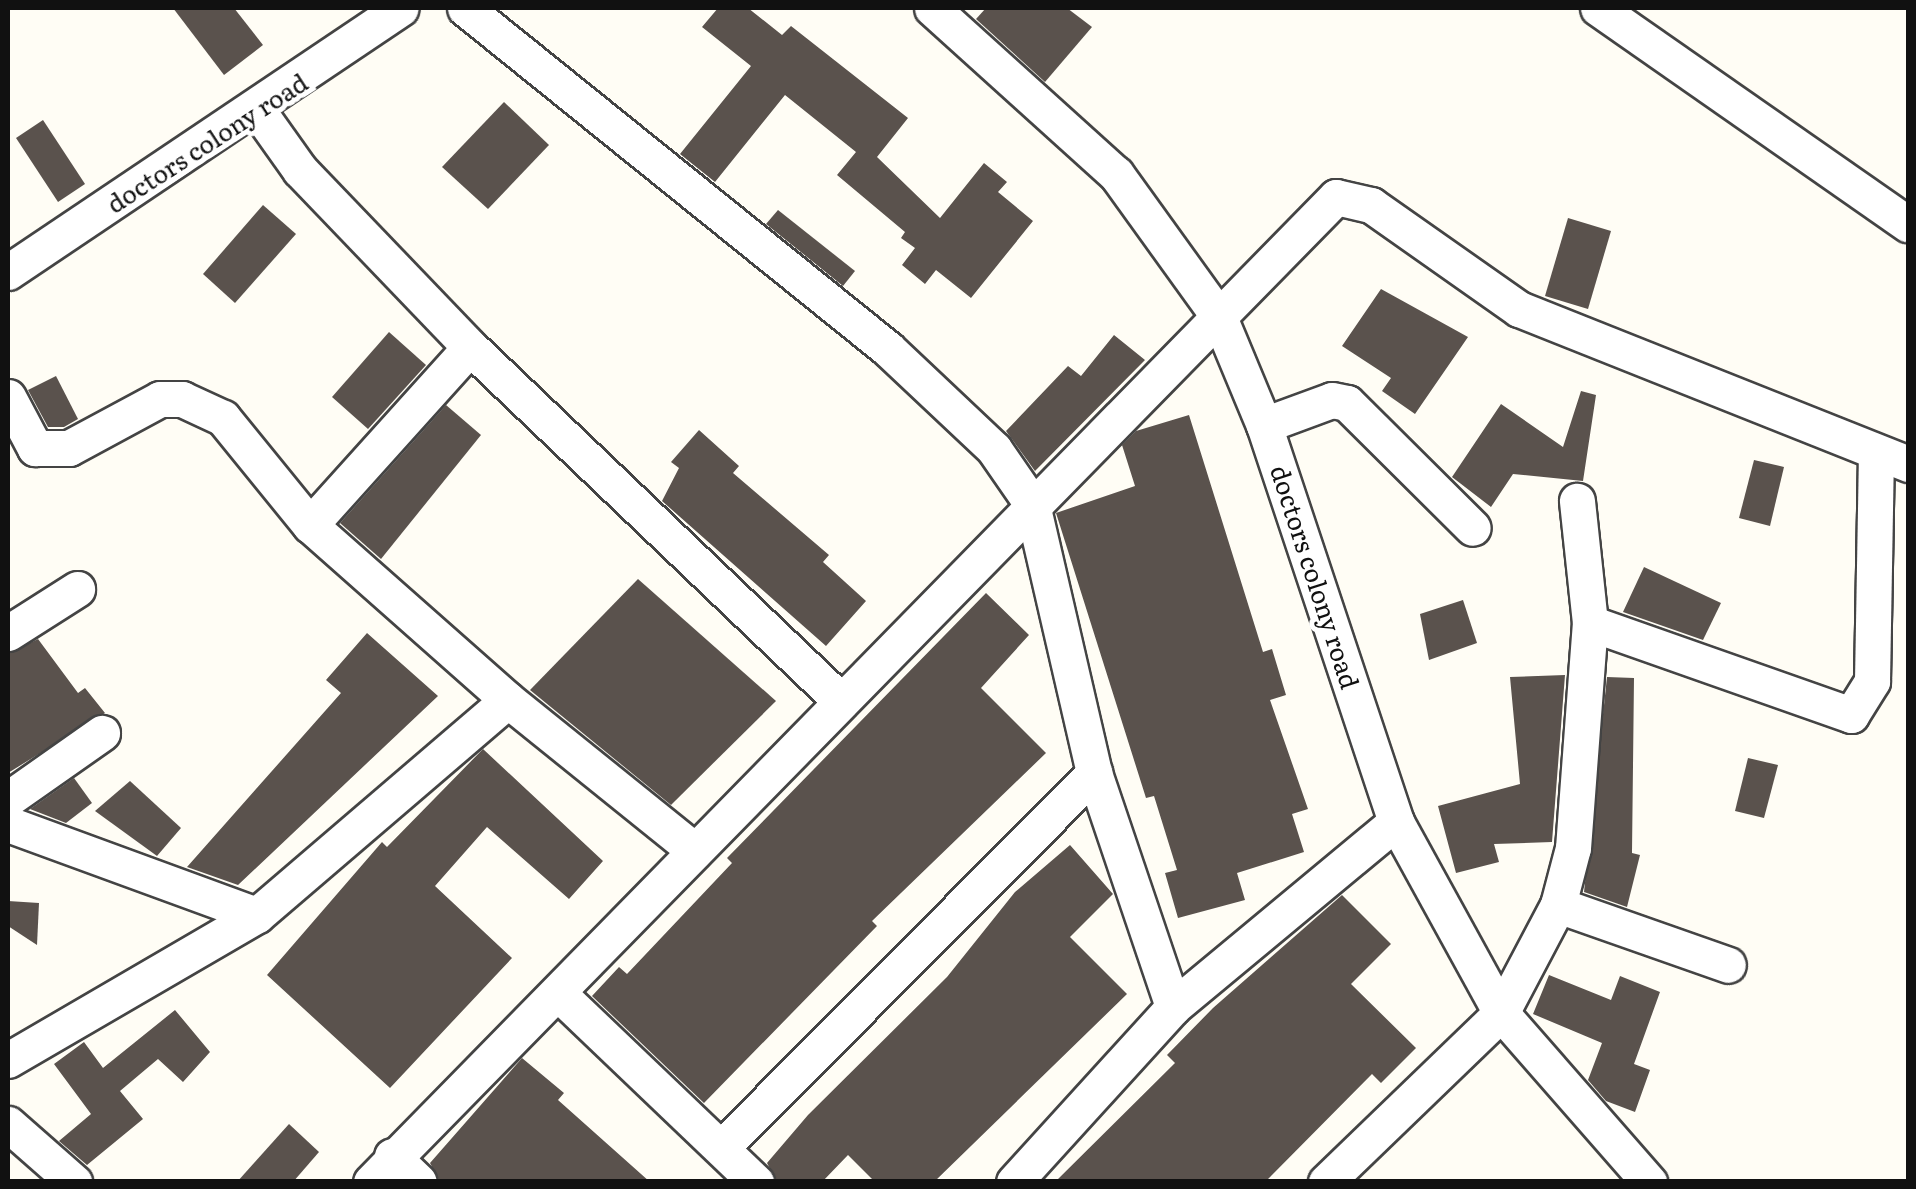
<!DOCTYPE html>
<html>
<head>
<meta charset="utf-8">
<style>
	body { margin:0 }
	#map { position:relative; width:1916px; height:1189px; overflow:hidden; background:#fffdf5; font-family:Literata,serif }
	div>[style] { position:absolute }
	.building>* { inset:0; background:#5a524d }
	.roads { filter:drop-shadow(2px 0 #444) drop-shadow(-2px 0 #444) drop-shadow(0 2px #444) drop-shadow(0 -2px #444) }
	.street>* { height:35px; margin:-17.5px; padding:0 17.5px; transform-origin:17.5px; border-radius:17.5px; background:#fff }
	span { translate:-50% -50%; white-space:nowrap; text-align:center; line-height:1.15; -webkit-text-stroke:10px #fff; paint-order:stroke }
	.street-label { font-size:25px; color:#111 }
	.frame { position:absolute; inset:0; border:10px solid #111; pointer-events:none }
</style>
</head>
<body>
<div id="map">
	<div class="building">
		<i style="clip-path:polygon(173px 8px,234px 8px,263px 45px,224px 75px)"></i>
		<i style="clip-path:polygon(718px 8px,748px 8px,782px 35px,791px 26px,908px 118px,877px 157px,940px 218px,984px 163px,1007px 182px,998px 192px,1033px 221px,971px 298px,936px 270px,925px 284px,902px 265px,915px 248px,901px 238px,905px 232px,837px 175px,856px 152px,785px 95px,715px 182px,680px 154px,751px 66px,702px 27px)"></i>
		<i style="clip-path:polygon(986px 8px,1067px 8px,1092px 27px,1045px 82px,976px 19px)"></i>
		<i style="clip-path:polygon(504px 102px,549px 145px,488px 209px,442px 167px)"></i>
		<i style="clip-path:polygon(43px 120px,85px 184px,58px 202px,16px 138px)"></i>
		<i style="clip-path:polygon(263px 205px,296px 234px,235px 303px,203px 274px)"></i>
		<i style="clip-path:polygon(778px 210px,855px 271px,843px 286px,766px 224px)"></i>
		<i style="clip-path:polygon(1568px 218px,1611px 231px,1588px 309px,1545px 296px)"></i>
		<i style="clip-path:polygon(1381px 289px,1468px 337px,1415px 414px,1382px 391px,1391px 378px,1342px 346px)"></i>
		<i style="clip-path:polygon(389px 332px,426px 365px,368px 429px,332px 397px)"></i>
		<i style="clip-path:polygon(1114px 335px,1145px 360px,1035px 471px,1006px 431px,1068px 366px,1081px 376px)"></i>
		<i style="clip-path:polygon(56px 376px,78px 419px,64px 427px,48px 427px,28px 390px)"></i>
		<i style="clip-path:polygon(1581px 391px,1596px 395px,1583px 481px,1513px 474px,1491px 507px,1452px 477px,1501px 404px,1563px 447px)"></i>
		<i style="clip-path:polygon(446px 405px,481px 435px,381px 559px,340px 523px)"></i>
		<i style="clip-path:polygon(1189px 415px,1263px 652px,1272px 649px,1286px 695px,1270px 700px,1308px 809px,1292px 814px,1304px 852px,1237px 873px,1245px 900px,1178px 918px,1165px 873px,1177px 870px,1154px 796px,1146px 798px,1056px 513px,1135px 486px,1122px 445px,1136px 431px)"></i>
		<i style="clip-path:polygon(699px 430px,739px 466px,733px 473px,829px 555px,823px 562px,866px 601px,826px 646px,662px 501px,679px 468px,671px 462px)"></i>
		<i style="clip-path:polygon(1754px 460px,1784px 467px,1770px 526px,1739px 518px)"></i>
		<i style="clip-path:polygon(1644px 567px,1721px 603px,1703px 640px,1623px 612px)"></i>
		<i style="clip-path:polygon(638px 579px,776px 701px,671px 805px,530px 690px)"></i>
		<i style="clip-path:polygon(986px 593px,1029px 635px,981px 688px,1046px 753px,872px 921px,877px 926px,704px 1103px,592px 996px,619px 967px,627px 974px,732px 863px,727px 858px)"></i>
		<i style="clip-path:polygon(1463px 600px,1477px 643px,1429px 660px,1420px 614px)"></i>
		<i style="clip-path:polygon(367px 633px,438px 696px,238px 885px,187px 867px,341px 693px,326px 680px)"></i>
		<i style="clip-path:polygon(38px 639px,78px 693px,85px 688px,105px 713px,8px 773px,8px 654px)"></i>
		<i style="clip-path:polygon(1565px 675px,1552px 842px,1494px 844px,1499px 862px,1456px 873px,1438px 806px,1520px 784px,1510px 677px)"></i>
		<i style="clip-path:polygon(1607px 677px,1634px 678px,1632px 853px,1640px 855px,1627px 907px,1584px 892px)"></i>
		<i style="clip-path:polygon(483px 749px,603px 861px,569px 899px,487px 827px,435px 886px,512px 958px,390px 1088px,267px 975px,382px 842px,387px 847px)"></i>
		<i style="clip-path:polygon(1748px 758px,1778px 765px,1764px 818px,1735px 811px)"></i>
		<i style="clip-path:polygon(74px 778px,92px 803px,66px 823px,30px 809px)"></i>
		<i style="clip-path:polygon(130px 781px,181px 828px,157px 856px,95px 811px)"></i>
		<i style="clip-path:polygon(1070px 845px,1113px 894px,1070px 937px,1127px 994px,934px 1182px,875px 1182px,848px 1155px,822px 1182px,777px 1182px,767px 1163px,808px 1115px,947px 977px,1015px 892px)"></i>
		<i style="clip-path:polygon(1342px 895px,1391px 944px,1351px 984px,1416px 1048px,1381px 1083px,1372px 1074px,1265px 1182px,1055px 1182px,1175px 1063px,1167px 1055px,1213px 1008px)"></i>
		<i style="clip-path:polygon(8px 901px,39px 903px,37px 945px,8px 926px)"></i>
		<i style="clip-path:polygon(1549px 975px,1611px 1000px,1620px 976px,1660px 992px,1634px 1064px,1650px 1070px,1635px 1112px,1606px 1101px,1588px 1080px,1602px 1043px,1533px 1014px)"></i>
		<i style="clip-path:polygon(175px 1010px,210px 1052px,183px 1082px,158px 1059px,120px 1091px,143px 1119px,87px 1165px,59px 1141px,91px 1114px,54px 1064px,84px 1042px,103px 1068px)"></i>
		<i style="clip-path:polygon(522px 1058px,564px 1093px,558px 1100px,650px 1182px,440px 1182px,430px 1163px)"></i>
		<i style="clip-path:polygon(289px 1124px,319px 1152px,293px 1182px,237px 1182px)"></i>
	</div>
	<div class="roads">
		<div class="street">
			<i style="left:465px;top:8px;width:543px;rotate:38.87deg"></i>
			<i style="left:888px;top:349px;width:146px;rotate:43.3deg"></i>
			<i style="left:994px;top:449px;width:67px;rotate:55.4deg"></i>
			<i style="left:1032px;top:504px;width:276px;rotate:77deg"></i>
			<i style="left:1094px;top:773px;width:247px;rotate:71.3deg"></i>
			<i style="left:932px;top:8px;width:248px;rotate:42.1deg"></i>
			<i style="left:1116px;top:174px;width:176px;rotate:54.2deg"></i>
			<i style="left:1219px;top:317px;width:117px;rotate:67.4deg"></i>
			<i style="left:1264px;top:425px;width:418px;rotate:71.6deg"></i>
			<i style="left:1396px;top:822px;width:218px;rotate:61.2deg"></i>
			<i style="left:1501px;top:1013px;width:225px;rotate:48.8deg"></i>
			<i style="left:1598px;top:8px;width:378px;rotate:34.9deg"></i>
			<i style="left:258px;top:111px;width:72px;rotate:54.6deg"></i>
			<i style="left:300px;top:170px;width:245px;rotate:46.2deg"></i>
			<i style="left:470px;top:347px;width:513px;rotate:43.66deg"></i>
			<i style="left:8px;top:272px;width:473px;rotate:-33.9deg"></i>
			<i style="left:8px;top:397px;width:58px;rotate:62.1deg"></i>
			<i style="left:35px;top:448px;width:34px"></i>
			<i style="left:69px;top:448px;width:103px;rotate:-28.3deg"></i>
			<i style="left:160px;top:399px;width:22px"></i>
			<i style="left:182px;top:399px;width:45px;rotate:24.9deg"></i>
			<i style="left:223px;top:418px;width:138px;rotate:50.9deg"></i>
			<i style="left:310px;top:525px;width:264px;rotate:41.5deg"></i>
			<i style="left:508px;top:700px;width:240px;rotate:38.9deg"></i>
			<i style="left:1264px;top:425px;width:72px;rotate:-20.2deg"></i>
			<i style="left:1332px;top:400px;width:15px;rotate:11deg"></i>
			<i style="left:1347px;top:403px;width:177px;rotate:44.8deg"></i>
			<i style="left:310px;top:525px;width:239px;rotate:-48deg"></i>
			<i style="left:1590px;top:623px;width:277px;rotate:19.4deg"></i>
			<i style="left:1851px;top:715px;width:40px;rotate:-58deg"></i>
			<i style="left:1872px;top:681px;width:228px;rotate:-89deg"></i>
			<i style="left:8px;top:633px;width:82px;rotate:-32.5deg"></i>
			<i style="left:8px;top:799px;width:115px;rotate:-35.1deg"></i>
			<i style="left:8px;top:824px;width:265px;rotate:20.1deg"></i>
			<i style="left:1558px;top:905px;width:180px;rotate:19.4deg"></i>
			<i style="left:558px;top:993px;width:274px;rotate:43.7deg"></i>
			<i style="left:8px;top:1060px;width:288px;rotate:-30.2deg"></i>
			<i style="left:257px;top:915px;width:330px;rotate:-40.6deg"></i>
			<i style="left:8px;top:1124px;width:88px;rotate:41.3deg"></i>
			<i style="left:722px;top:1147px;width:528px;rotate:-45.15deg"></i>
			<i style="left:392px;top:1156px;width:37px;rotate:44deg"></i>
			<i style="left:371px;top:1182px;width:1379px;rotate:-45.59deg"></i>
			<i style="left:1336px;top:197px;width:36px;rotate:13deg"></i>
			<i style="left:1371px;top:205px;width:181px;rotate:35.1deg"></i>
			<i style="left:1519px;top:309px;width:419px;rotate:21.7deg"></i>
			<i style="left:1014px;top:1182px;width:236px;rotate:-47.7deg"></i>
			<i style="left:1173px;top:1007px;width:290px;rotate:-39.7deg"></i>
			<i style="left:1326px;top:1182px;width:243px;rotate:-44deg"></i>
			<i style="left:1501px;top:1013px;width:122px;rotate:-62.2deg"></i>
			<i style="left:1558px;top:905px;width:59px;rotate:-75.3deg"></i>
			<i style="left:1573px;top:848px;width:226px;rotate:-85.7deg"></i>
			<i style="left:1590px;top:623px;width:123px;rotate:-96.1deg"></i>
		</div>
	</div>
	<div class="street-label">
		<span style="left:207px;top:143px;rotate:-33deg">doctors colony road</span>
		<span style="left:1315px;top:577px;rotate:72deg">doctors colony road</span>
	</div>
	<div class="frame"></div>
</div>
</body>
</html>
